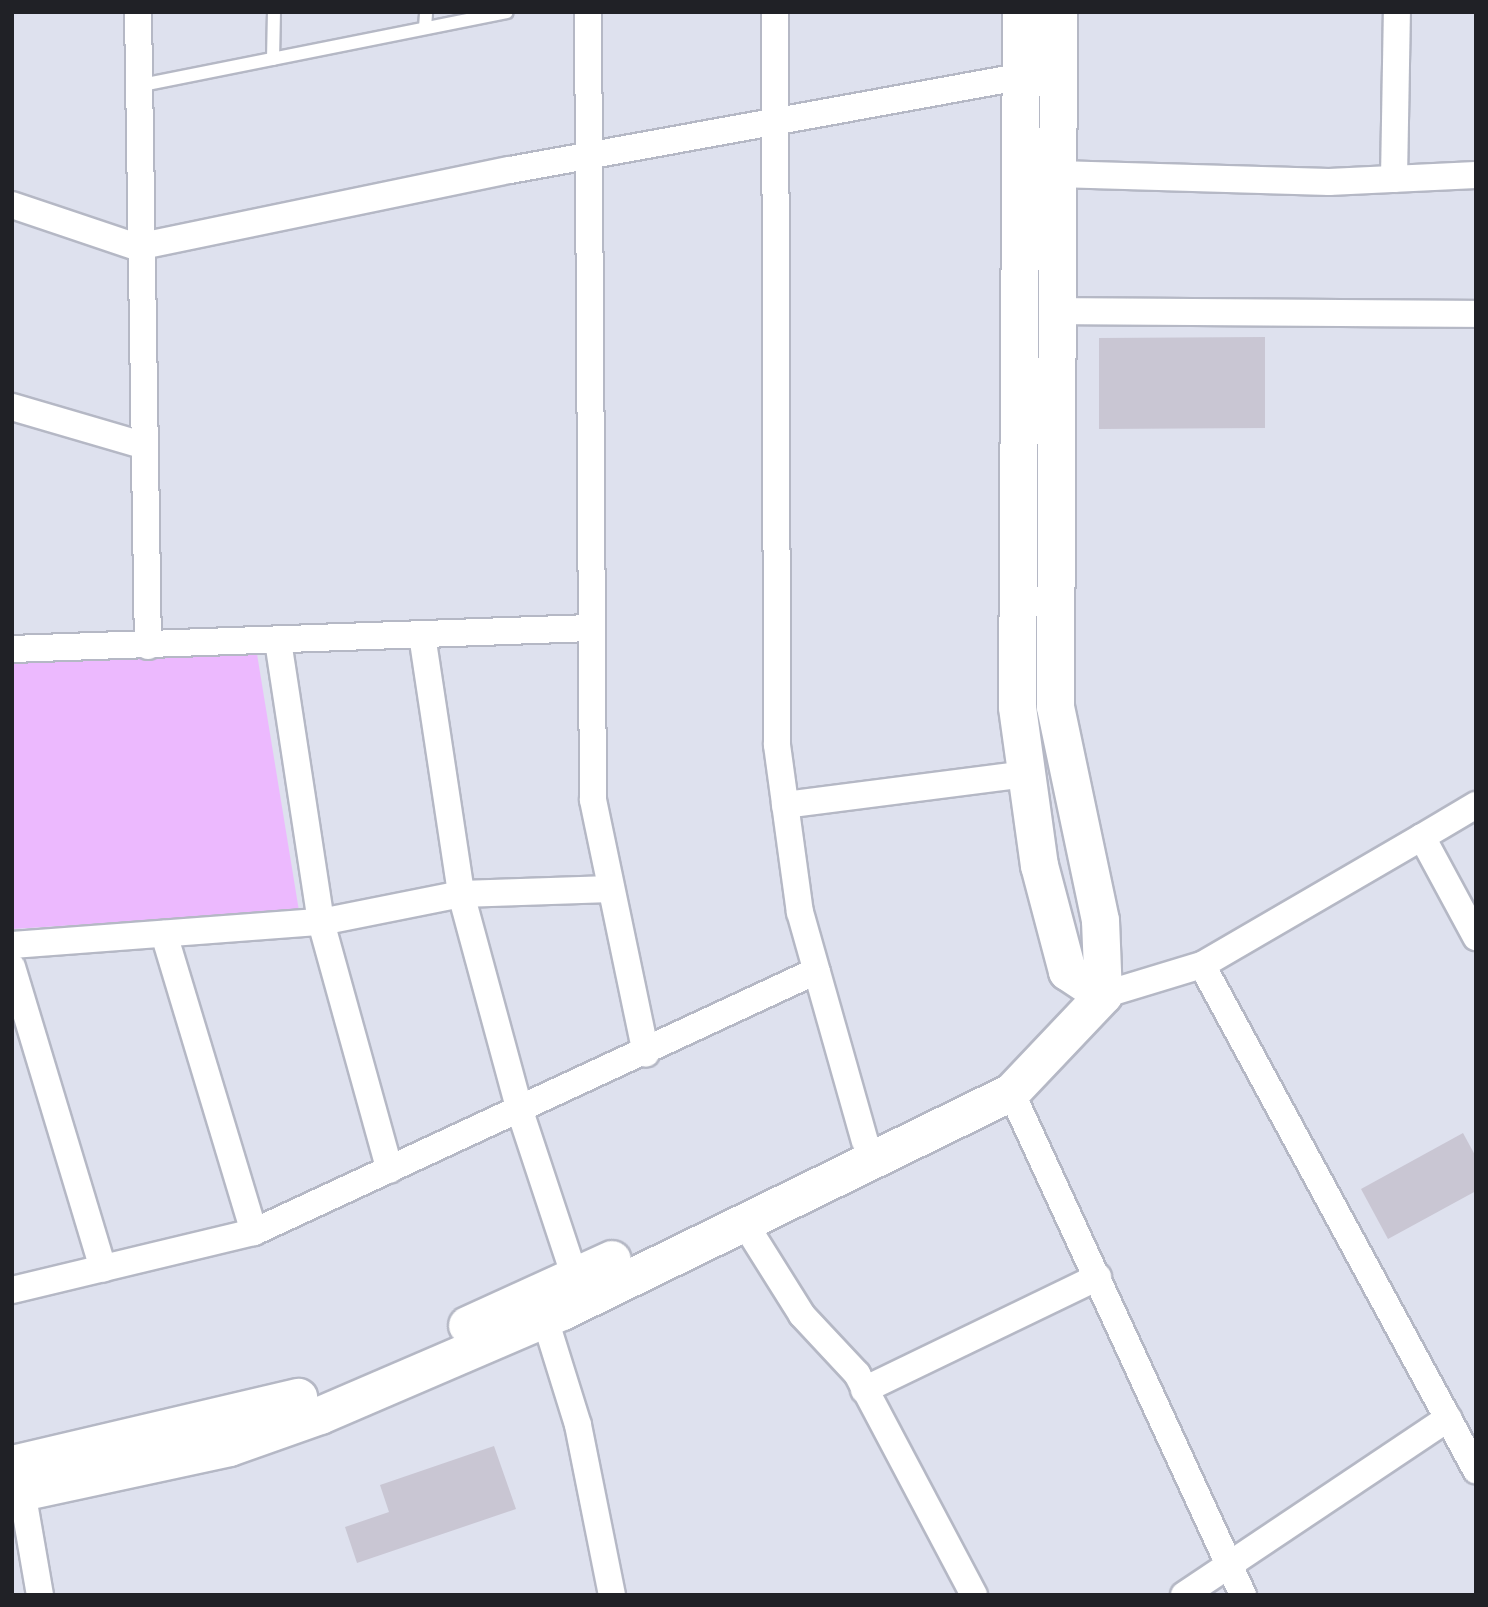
<!DOCTYPE html>
<html>
<head>
<meta charset="utf-8">
<style>
	body { margin:0 }
	#map { position:relative; width:1488px; height:1607px; overflow:hidden; background:#dee1ee; font-family:"PT Sans",sans-serif }
	div>[style] { position:absolute }
	.green>* { inset:0; background:#ecb9fe }
	.building>* { inset:0; background:#c9c6d3 }
	.roads { filter:drop-shadow(2px 0 #b5b8c5) drop-shadow(-2px 0 #b5b8c5) drop-shadow(0 2px #b5b8c5) drop-shadow(0 -2px #b5b8c5) }
	.lane>* { height:12px; margin:-6px; padding:0 6px; transform-origin:6px; border-radius:6px; background:#fff }
	.street>* { height:26px; margin:-13px; padding:0 13px; transform-origin:13px; border-radius:13px; background:#fff }
	.secondary>* { height:37px; margin:-18.5px; padding:0 18.5px; transform-origin:18.5px; border-radius:18.5px; background:#fff }
	span { translate:-50% -50%; white-space:nowrap; text-align:center; line-height:1.15; -webkit-text-stroke:6px #dee1ee; paint-order:stroke }
	.frame { position:absolute; inset:0; border:14px solid #202126; pointer-events:none }
</style>
</head>
<body>
<div id="map">
	<div class="green">
		<i style="clip-path:polygon(257px 654px,299px 911px,12px 929px,12px 662px)"></i>
	</div>
	<div class="building">
		<i style="clip-path:polygon(1265px 337px,1265px 428px,1099px 429px,1099px 338px)"></i>
		<i style="clip-path:polygon(1463px 1133px,1476px 1157px,1476px 1191px,1388px 1239px,1361px 1189px)"></i>
		<i style="clip-path:polygon(494px 1446px,516px 1509px,357px 1563px,345px 1527px,389px 1512px,380px 1485px)"></i>
	</div>
	<div class="roads">
		<div class="lane">
			<i style="left:425px;top:28px;width:16px;rotate:-86deg"></i>
			<i style="left:273px;top:59px;width:47px;rotate:-88.8deg"></i>
			<i style="left:137px;top:86px;width:377px;rotate:-11.3deg"></i>
		</div>
		<div class="street">
			<i style="left:138px;top:12px;width:634px;rotate:89.1deg"></i>
			<i style="left:588px;top:12px;width:788px;rotate:89.64deg"></i>
			<i style="left:593px;top:800px;width:259px;rotate:78.2deg"></i>
			<i style="left:775px;top:12px;width:733px;rotate:89.84deg"></i>
			<i style="left:777px;top:745px;width:169px;rotate:82.2deg"></i>
			<i style="left:800px;top:912px;width:238px;rotate:74.2deg"></i>
			<i style="left:1057px;top:174px;width:272px;rotate:1.7deg"></i>
			<i style="left:1329px;top:182px;width:147px;rotate:-2.7deg"></i>
			<i style="left:1394px;top:179px;width:167px;rotate:-89deg"></i>
			<i style="left:12px;top:205px;width:132px;rotate:18.6deg"></i>
			<i style="left:137px;top:247px;width:381px;rotate:-11.7deg"></i>
			<i style="left:510px;top:170px;width:534px;rotate:-10.36deg"></i>
			<i style="left:1057px;top:311px;width:419px;rotate:0.4deg"></i>
			<i style="left:12px;top:407px;width:135px;rotate:16.3deg"></i>
			<i style="left:422px;top:635px;width:262px;rotate:81.4deg"></i>
			<i style="left:461px;top:894px;width:225px;rotate:74.8deg"></i>
			<i style="left:520px;top:1111px;width:175px;rotate:71.7deg"></i>
			<i style="left:278px;top:641px;width:284px;rotate:81.3deg"></i>
			<i style="left:321px;top:922px;width:257px;rotate:74.5deg"></i>
			<i style="left:12px;top:649px;width:579px;rotate:-2.08deg"></i>
			<i style="left:785px;top:805px;width:243px;rotate:-7.3deg"></i>
			<i style="left:1422px;top:837px;width:63px;rotate:-30.7deg"></i>
			<i style="left:164px;top:934px;width:311px;rotate:73.2deg"></i>
			<i style="left:12px;top:945px;width:310px;rotate:-4.3deg"></i>
			<i style="left:321px;top:922px;width:143px;rotate:-11.3deg"></i>
			<i style="left:461px;top:894px;width:150px;rotate:-1.9deg"></i>
			<i style="left:1202px;top:965px;width:255px;rotate:-30.2deg"></i>
			<i style="left:1422px;top:837px;width:114px;rotate:61.6deg"></i>
			<i style="left:12px;top:967px;width:315px;rotate:73.2deg"></i>
			<i style="left:1103px;top:995px;width:103px;rotate:-16.9deg"></i>
			<i style="left:1202px;top:965px;width:575px;rotate:61.52deg"></i>
			<i style="left:1011px;top:1092px;width:554px;rotate:65.24deg"></i>
			<i style="left:745px;top:1224px;width:107px;rotate:57.9deg"></i>
			<i style="left:802px;top:1315px;width:81px;rotate:47deg"></i>
			<i style="left:857px;top:1374px;width:250px;rotate:62.1deg"></i>
			<i style="left:12px;top:1290px;width:249px;rotate:-13.5deg"></i>
			<i style="left:254px;top:1232px;width:620px;rotate:-24.91deg"></i>
			<i style="left:545px;top:1319px;width:111px;rotate:72.7deg"></i>
			<i style="left:578px;top:1425px;width:173px;rotate:78.7deg"></i>
			<i style="left:864px;top:1390px;width:260px;rotate:-25.8deg"></i>
			<i style="left:22px;top:1491px;width:106px;rotate:80.2deg"></i>
			<i style="left:1184px;top:1595px;width:318px;rotate:-33.8deg"></i>
		</div>
		<div class="secondary">
			<i style="left:1021px;top:12px;width:695px;rotate:90.33deg"></i>
			<i style="left:1017px;top:707px;width:160px;rotate:82.1deg"></i>
			<i style="left:1039px;top:865px;width:110px;rotate:75.2deg"></i>
			<i style="left:1067px;top:971px;width:43px;rotate:33.7deg"></i>
			<i style="left:467px;top:1325px;width:159px;rotate:-24.5deg"></i>
			<i style="left:12px;top:1464px;width:294px;rotate:-13.2deg"></i>
			<i style="left:12px;top:1494px;width:222px;rotate:-12.2deg"></i>
			<i style="left:229px;top:1447px;width:96px;rotate:-19.4deg"></i>
			<i style="left:320px;top:1415px;width:263px;rotate:-23.3deg"></i>
			<i style="left:562px;top:1311px;width:500px;rotate:-26deg"></i>
			<i style="left:1011px;top:1092px;width:134px;rotate:-46.5deg"></i>
			<i style="left:1103px;top:995px;width:75px;rotate:-92.3deg"></i>
			<i style="left:1100px;top:920px;width:219px;rotate:-101.9deg"></i>
			<i style="left:1055px;top:706px;width:694px;rotate:-89.75deg"></i>
		</div>
	</div>
	<div class="frame"></div>
</div>
</body>
</html>
